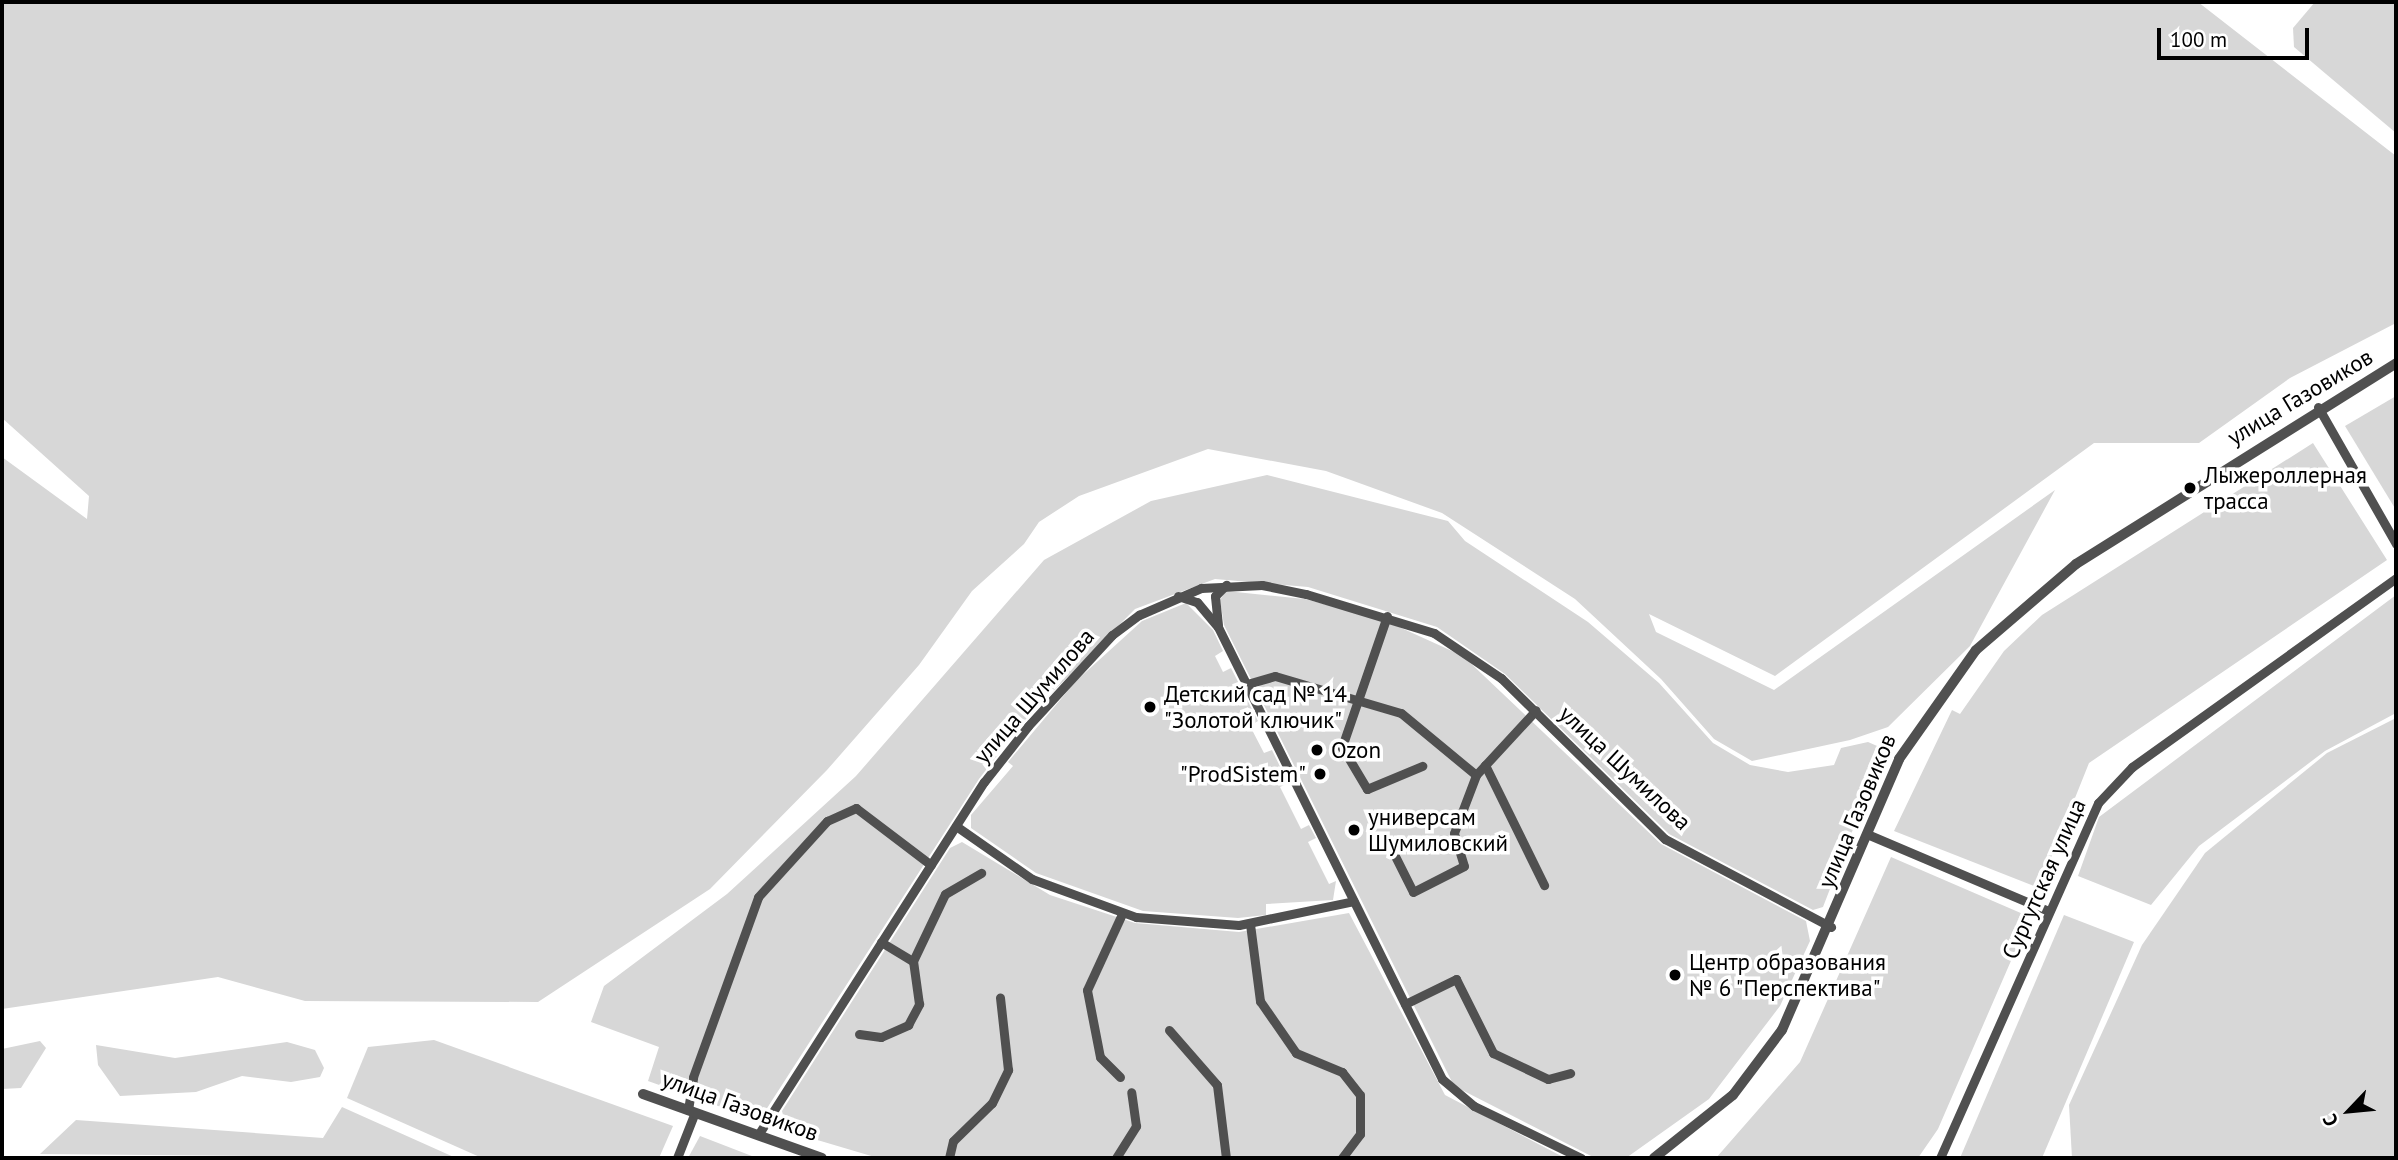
<!DOCTYPE html>
<html>
<head>
<meta charset="utf-8">
<style>
	body { margin:0 }
	#map { position:relative; width:2398px; height:1160px; overflow:hidden; background:#fff; font-family:"PT Sans",sans-serif }
	div>[style] { position:absolute }
	.green>* { inset:0; background:#d7d7d7 }
	.minor>* { height:9px; margin:-4.5px; padding:0 4.5px; transform-origin:4.5px; border-radius:4.5px; background:#505050 }
	.tertiary>* { height:10px; margin:-5px; padding:0 5px; transform-origin:5px; border-radius:5px; background:#505050 }
	.dots>* { width:19px; height:19px; translate:-50% -50%; box-sizing:border-box; border:4px solid #fff; border-radius:50% }
	span { translate:-50% -50%; white-space:nowrap; text-align:center; line-height:1.15; -webkit-text-stroke:7px #fff; paint-order:stroke }
	.street-label { font-size:23px; color:#000 }
	.poi-label { font-size:23px; color:#000 }
	.left { translate:0 -50%; text-align:left }
	.right { translate:-100% -50%; text-align:right }
	.frame { position:absolute; inset:0; border:4px solid #000; pointer-events:none }
	.north { position:absolute; left:2314px; top:1076px; width:70px; height:70px; -webkit-text-stroke:5px #fff; paint-order:stroke; rotate:244deg; font-size:19px; font-weight:700; line-height:28px; text-align:center; color:#000 }
	.north::after { content:''; display:block; margin:auto; width:24px; height:32px; background:#000; clip-path:polygon(50% 0,100% 100%,50% 72%,0 100%) }
	.scale { position:absolute; left:2157px; top:28px; width:152px; height:32px; box-sizing:border-box; border:4px solid #000; border-top:0; padding-left:9px; font-size:21px; line-height:24px; white-space:nowrap; color:#000; -webkit-text-stroke:5px #fff; paint-order:stroke }
</style>
</head>
<body>
<div id="map">
	<div class="green">
		<i style="clip-path:polygon(2px 2px,2198px 2px,2396px 156px,2396px 323px,2290px 378px,2199px 443px,2094px 443px,1775px 676px,1649px 614px,1656px 632px,1774px 690px,2055px 490px,1970px 646px,1888px 727px,1850px 740px,1752px 761px,1714px 739px,1661px 679px,1575px 599px,1442px 513px,1326px 471px,1208px 449px,1079px 496px,1039px 522px,1024px 544px,972px 591px,919px 665px,827px 770px,710px 889px,538px 1002px,305px 1001px,218px 977px,2px 1009px,2px 457px,87px 519px,89px 496px,2px 418px)"></i>
		<i style="clip-path:polygon(2315px 2px,2396px 2px,2396px 133px,2294px 47px,2293px 28px)"></i>
		<i style="clip-path:polygon(2396px 396px,2396px 510px,2345px 426px)"></i>
		<i style="clip-path:polygon(2313px 443px,2387px 560px,2089px 763px,2039px 888px,1894px 831px,1952px 710px,1960px 714px,2004px 651px,2042px 615px)"></i>
		<i style="clip-path:polygon(1267px 475px,1448px 521px,1465px 541px,1588px 622px,1659px 683px,1713px 743px,1750px 765px,1788px 772px,1834px 765px,1841px 748px,1868px 742px,1884px 749px,1823px 907px,1813px 910px,1669px 834px,1505px 674px,1437px 627px,1308px 587px,1215px 579px,1135px 609px,1023px 722px,979px 779px,762px 1116px,749px 1117px,648px 1081px,659px 1047px,591px 1022px,604px 986px,727px 894px,856px 776px,1044px 560px,1151px 501px)"></i>
		<i style="clip-path:polygon(1226px 591px,1305px 599px,1386px 621px,1463px 656px,1661px 844px,1806px 921px,1810px 941px,1780px 1006px,1709px 1099px,1626px 1158px,1595px 1158px,1454px 1086px,1224px 625px,1220px 600px)"></i>
		<i style="clip-path:polygon(2396px 595px,2396px 713px,2325px 751px,2199px 846px,2151px 905px,2078px 876px,2099px 817px)"></i>
		<i style="clip-path:polygon(1186px 603px,1213px 630px,1223px 651px,1215px 656px,1223px 672px,1231px 668px,1258px 721px,1250px 726px,1264px 753px,1272px 750px,1288px 783px,1280px 787px,1301px 829px,1309px 825px,1316px 838px,1308px 842px,1329px 884px,1336px 881px,1333px 900px,1266px 904px,1266px 915px,1238px 918px,1143px 911px,1036px 873px,971px 828px,971px 815px,1013px 766px,1008px 762px,1076px 681px,1142px 621px)"></i>
		<i style="clip-path:polygon(2396px 718px,2396px 1158px,2072px 1158px,2069px 1105px,2142px 945px,2205px 853px,2327px 753px)"></i>
		<i style="clip-path:polygon(962px 842px,1050px 895px,1135px 923px,1239px 932px,1349px 913px,1445px 1095px,1565px 1158px,878px 1158px,787px 1131px,782px 1111px,950px 848px)"></i>
		<i style="clip-path:polygon(1891px 857px,2030px 917px,1938px 1129px,1918px 1158px,1716px 1158px,1800px 1062px)"></i>
		<i style="clip-path:polygon(2064px 915px,2134px 942px,2042px 1158px,1960px 1158px)"></i>
		<i style="clip-path:polygon(434px 1040px,673px 1126px,659px 1158px,482px 1158px,347px 1098px,368px 1047px)"></i>
		<i style="clip-path:polygon(40px 1041px,46px 1048px,21px 1088px,2px 1089px,2px 1049px)"></i>
		<i style="clip-path:polygon(287px 1042px,315px 1050px,324px 1068px,320px 1077px,291px 1082px,242px 1076px,196px 1092px,120px 1096px,98px 1065px,96px 1045px,175px 1058px)"></i>
		<i style="clip-path:polygon(342px 1107px,456px 1158px,40px 1154px,76px 1120px,323px 1138px)"></i>
		<i style="clip-path:polygon(700px 1136px,757px 1158px,688px 1158px)"></i>
	</div>
	<div class="minor">
		<i style="left:2318px;top:407px;width:158px;rotate:60.3deg"></i>
		<i style="left:1178px;top:596px;width:20px;rotate:18deg"></i>
		<i style="left:1197px;top:602px;width:33px;rotate:50deg"></i>
		<i style="left:1218px;top:627px;width:504px;rotate:63.64deg"></i>
		<i style="left:1442px;top:1079px;width:42px;rotate:40.2deg"></i>
		<i style="left:1474px;top:1106px;width:119px;rotate:25.9deg"></i>
		<i style="left:1387px;top:616px;width:139px;rotate:109deg"></i>
		<i style="left:1342px;top:747px;width:49px;rotate:59.2deg"></i>
		<i style="left:1367px;top:789px;width:60px;rotate:-22.7deg"></i>
		<i style="left:1218px;top:625px;width:29px;rotate:-96deg"></i>
		<i style="left:1215px;top:596px;width:16px;rotate:-45deg"></i>
		<i style="left:1247px;top:684px;width:29px;rotate:-16deg"></i>
		<i style="left:1275px;top:676px;width:131px;rotate:16.4deg"></i>
		<i style="left:1401px;top:713px;width:97px;rotate:39.6deg"></i>
		<i style="left:1485px;top:765px;width:134px;rotate:63.8deg"></i>
		<i style="left:956px;top:826px;width:93px;rotate:34.9deg"></i>
		<i style="left:1032px;top:879px;width:111px;rotate:20.1deg"></i>
		<i style="left:1136px;top:917px;width:103px;rotate:4.4deg"></i>
		<i style="left:1239px;top:925px;width:117px;rotate:-11.8deg"></i>
		<i style="left:1867px;top:834px;width:197px;rotate:23deg"></i>
		<i style="left:1390px;top:846px;width:51px;rotate:63.4deg"></i>
		<i style="left:1413px;top:892px;width:57px;rotate:-27deg"></i>
		<i style="left:1464px;top:866px;width:34px;rotate:-107deg"></i>
		<i style="left:1454px;top:833px;width:62px;rotate:-69.2deg"></i>
		<i style="left:1476px;top:775px;width:88px;rotate:-47.3deg"></i>
		<i style="left:1250px;top:924px;width:78px;rotate:82.6deg"></i>
		<i style="left:1260px;top:1001px;width:63px;rotate:55.3deg"></i>
		<i style="left:1296px;top:1053px;width:50px;rotate:22.4deg"></i>
		<i style="left:1342px;top:1072px;width:29px;rotate:52deg"></i>
		<i style="left:1360px;top:1095px;width:39px;rotate:90deg"></i>
		<i style="left:1360px;top:1134px;width:30px;rotate:127deg"></i>
		<i style="left:881px;top:942px;width:37px;rotate:31deg"></i>
		<i style="left:1405px;top:1004px;width:57px;rotate:-26.1deg"></i>
		<i style="left:1456px;top:979px;width:83px;rotate:63.4deg"></i>
		<i style="left:1493px;top:1053px;width:61px;rotate:25.3deg"></i>
		<i style="left:1548px;top:1079px;width:23px;rotate:-15deg"></i>
		<i style="left:1169px;top:1030px;width:73px;rotate:48.9deg"></i>
		<i style="left:1217px;top:1085px;width:74px;rotate:83deg"></i>
		<i style="left:859px;top:1034px;width:22px;rotate:8deg"></i>
		<i style="left:881px;top:1037px;width:30px;rotate:-24deg"></i>
		<i style="left:908px;top:1025px;width:24px;rotate:-62deg"></i>
		<i style="left:919px;top:1004px;width:43px;rotate:-97.9deg"></i>
		<i style="left:913px;top:961px;width:74px;rotate:-64.5deg"></i>
		<i style="left:945px;top:894px;width:42px;rotate:-30.3deg"></i>
		<i style="left:1120px;top:1077px;width:28px;rotate:-135deg"></i>
		<i style="left:1100px;top:1057px;width:68px;rotate:-101deg"></i>
		<i style="left:1087px;top:990px;width:84px;rotate:-65.3deg"></i>
		<i style="left:688px;top:1110px;width:33px;rotate:-81deg"></i>
		<i style="left:693px;top:1077px;width:191px;rotate:-70.1deg"></i>
		<i style="left:758px;top:897px;width:103px;rotate:-47.8deg"></i>
		<i style="left:827px;top:821px;width:32px;rotate:-24deg"></i>
		<i style="left:856px;top:808px;width:94px;rotate:37.2deg"></i>
		<i style="left:758px;top:1135px;width:419px;rotate:-57.4deg"></i>
		<i style="left:984px;top:782px;width:71px;rotate:-51.8deg"></i>
		<i style="left:1028px;top:726px;width:124px;rotate:-47.3deg"></i>
		<i style="left:1112px;top:635px;width:34px;rotate:-37deg"></i>
		<i style="left:1139px;top:615px;width:68px;rotate:-23.5deg"></i>
		<i style="left:1201px;top:588px;width:61px;rotate:-2.8deg"></i>
		<i style="left:1262px;top:585px;width:45px;rotate:11.6deg"></i>
		<i style="left:1306px;top:594px;width:134px;rotate:16.9deg"></i>
		<i style="left:1434px;top:633px;width:81px;rotate:33.9deg"></i>
		<i style="left:1501px;top:678px;width:230px;rotate:44.5deg"></i>
		<i style="left:1665px;top:839px;width:188px;rotate:27.9deg"></i>
		<i style="left:677px;top:1158px;width:49px;rotate:-68.6deg"></i>
		<i style="left:949px;top:1158px;width:17px;rotate:-77deg"></i>
		<i style="left:953px;top:1141px;width:54px;rotate:-44.3deg"></i>
		<i style="left:992px;top:1103px;width:37px;rotate:-64deg"></i>
		<i style="left:1008px;top:1070px;width:73px;rotate:-96.3deg"></i>
		<i style="left:1116px;top:1158px;width:38px;rotate:-58deg"></i>
		<i style="left:1136px;top:1126px;width:34px;rotate:-98deg"></i>
		<i style="left:1940px;top:1158px;width:389px;rotate:-66deg"></i>
		<i style="left:2098px;top:803px;width:50px;rotate:-46.6deg"></i>
		<i style="left:2132px;top:767px;width:325px;rotate:-35.6deg"></i>
	</div>
	<div class="tertiary">
		<i style="left:643px;top:1094px;width:190px;rotate:19.7deg"></i>
		<i style="left:1654px;top:1158px;width:101px;rotate:-38.6deg"></i>
		<i style="left:1733px;top:1095px;width:81px;rotate:-53deg"></i>
		<i style="left:1782px;top:1030px;width:295px;rotate:-66.6deg"></i>
		<i style="left:1899px;top:759px;width:133px;rotate:-54.8deg"></i>
		<i style="left:1976px;top:650px;width:132px;rotate:-40.7deg"></i>
		<i style="left:2076px;top:564px;width:378px;rotate:-32.1deg"></i>
	</div>
	<div class="dots">
		<i style="left:2190px;top:488px;background:#000"></i>
		<i style="left:1150px;top:707px;background:#000"></i>
		<i style="left:1317px;top:750px;background:#000"></i>
		<i style="left:1320px;top:774px;background:#000"></i>
		<i style="left:1354px;top:830px;background:#000"></i>
		<i style="left:1675px;top:975px;background:#000"></i>
	</div>
	<div class="street-label">
		<span style="left:2300px;top:397px;rotate:-31deg">улица Газовиков</span>
		<span style="left:1034px;top:696px;rotate:-49deg">улица Шумилова</span>
		<span style="left:1625px;top:768px;rotate:43deg">улица Шумилова</span>
		<span style="left:1857px;top:811px;rotate:-67deg">улица Газовиков</span>
		<span style="left:2044px;top:879px;rotate:-66deg">Сургутская улица</span>
		<span style="left:740px;top:1106px;rotate:20deg">улица Газовиков</span>
	</div>
	<div class="poi-label">
		<span class="left" style="left:2204px;top:488px">Лыжероллерная<br>трасса</span>
		<span class="left" style="left:1164px;top:707px">Детский сад № 14<br>"Золотой ключик"</span>
		<span class="left" style="left:1331px;top:750px">Ozon</span>
		<span class="right" style="left:1306px;top:774px">"ProdSistem"</span>
		<span class="left" style="left:1368px;top:830px">универсам<br>Шумиловский</span>
		<span class="left" style="left:1689px;top:975px">Центр образования<br>№ 6 "Перспектива"</span>
	</div>
	<div class="frame"></div>
	<div class="north">С</div>
	<div class="scale">100 m</div>
</div>
</body>
</html>
